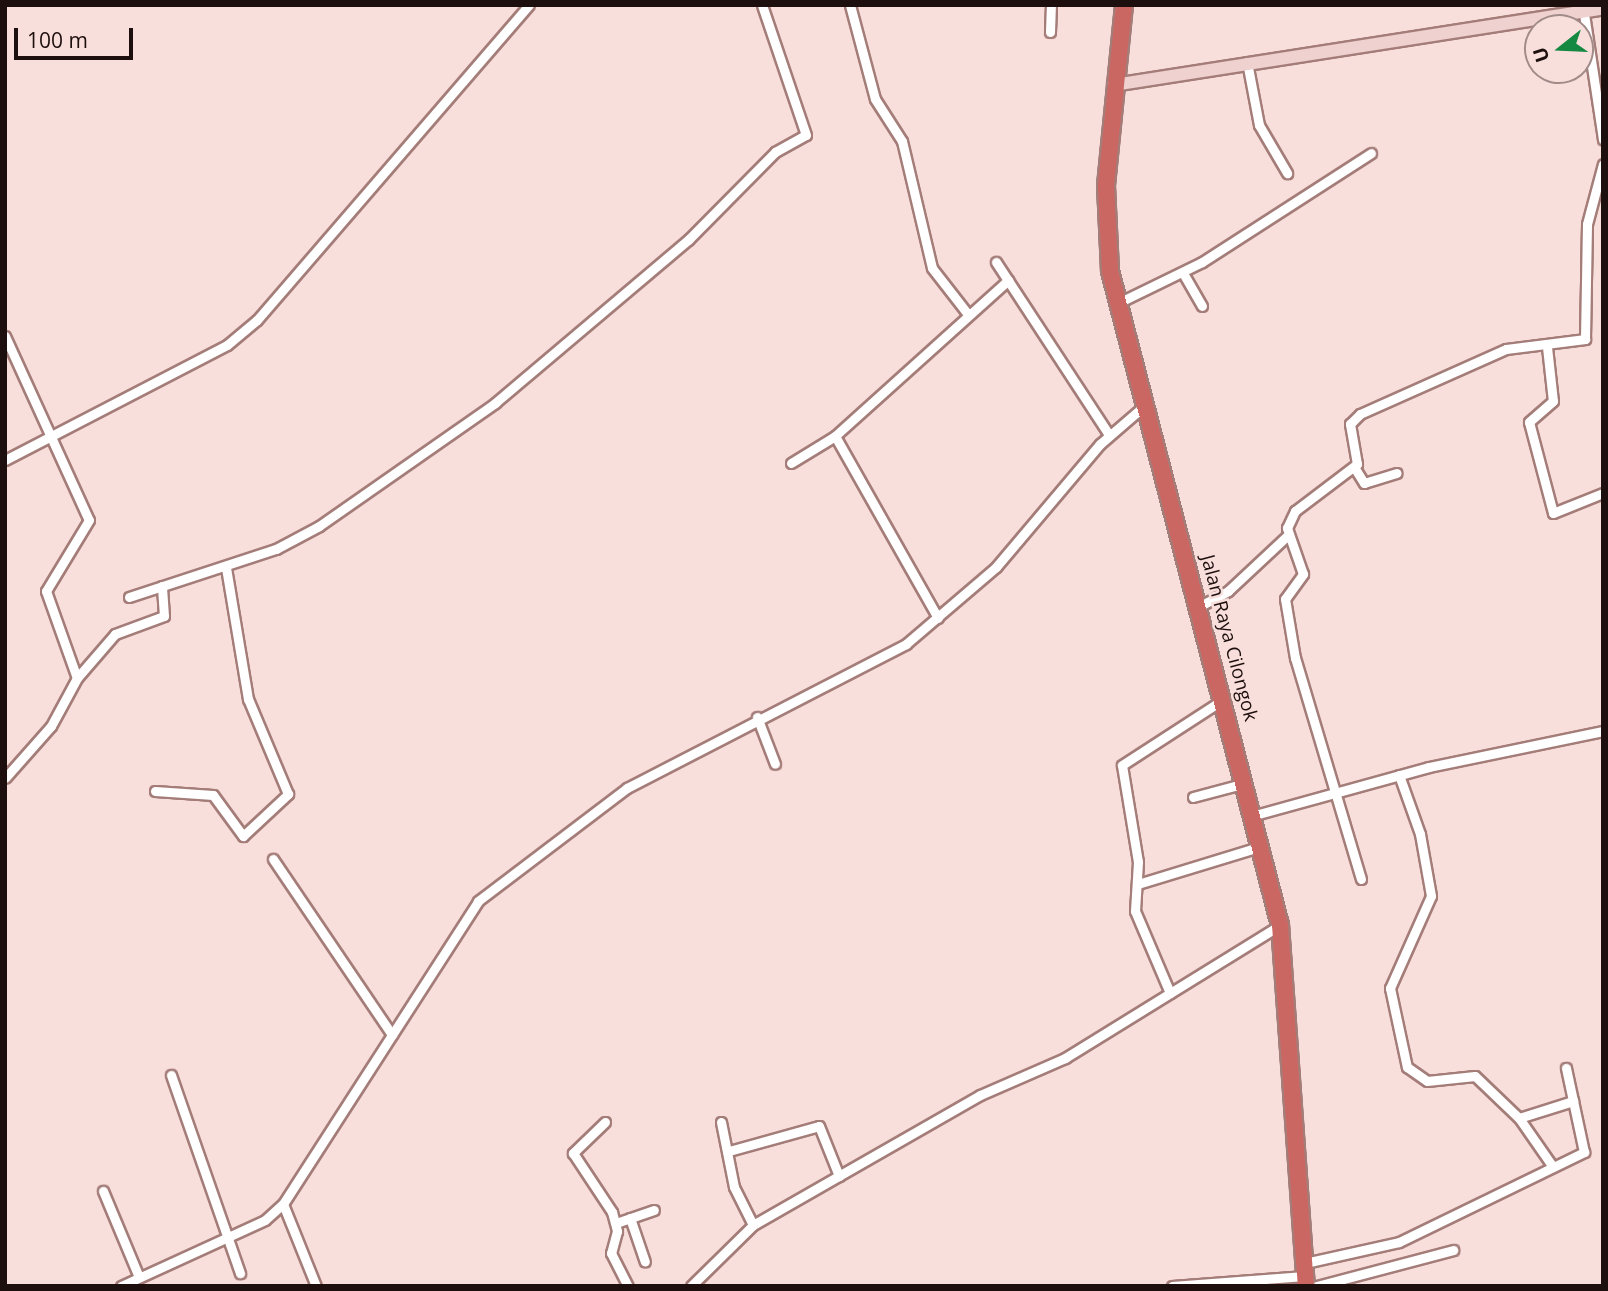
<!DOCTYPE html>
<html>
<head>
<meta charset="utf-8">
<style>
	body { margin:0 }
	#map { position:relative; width:1608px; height:1291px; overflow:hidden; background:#f9dfdc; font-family:"Open Sans",sans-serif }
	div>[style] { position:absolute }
	.roads { filter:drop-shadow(2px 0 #a47d79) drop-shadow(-2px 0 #a47d79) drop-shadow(0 2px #a47d79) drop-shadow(0 -2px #a47d79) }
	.street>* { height:9px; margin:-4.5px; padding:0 4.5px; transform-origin:4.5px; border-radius:4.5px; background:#fff }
	.secondary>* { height:12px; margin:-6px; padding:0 6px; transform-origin:6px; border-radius:6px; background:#efd1d0 }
	.highway>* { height:16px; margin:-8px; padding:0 8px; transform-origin:8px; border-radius:8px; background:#cb6763 }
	span { translate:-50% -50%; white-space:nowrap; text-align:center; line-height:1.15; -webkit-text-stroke:5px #f9dfdc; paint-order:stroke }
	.street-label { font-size:19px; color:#1d0f0e }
	.frame { position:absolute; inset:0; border:7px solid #1d0f0e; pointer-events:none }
	.north { position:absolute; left:1524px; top:14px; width:70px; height:70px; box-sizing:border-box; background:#f9dfdc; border:2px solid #a18c8a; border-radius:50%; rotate:252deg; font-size:19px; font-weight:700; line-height:28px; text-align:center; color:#1d0f0e }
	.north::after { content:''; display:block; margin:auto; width:24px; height:32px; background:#158841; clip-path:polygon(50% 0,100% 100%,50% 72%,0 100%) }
	.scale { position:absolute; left:14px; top:28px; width:119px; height:32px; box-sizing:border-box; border:4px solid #1d0f0e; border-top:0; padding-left:9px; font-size:21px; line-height:24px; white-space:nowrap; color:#1d0f0e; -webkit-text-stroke:5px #f9dfdc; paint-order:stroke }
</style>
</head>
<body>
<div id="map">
	<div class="roads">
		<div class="street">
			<i style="left:850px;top:5px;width:97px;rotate:75.1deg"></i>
			<i style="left:875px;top:99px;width:50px;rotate:57.3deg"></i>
			<i style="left:902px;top:141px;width:130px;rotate:76.7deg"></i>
			<i style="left:932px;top:268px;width:57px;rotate:52.1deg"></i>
			<i style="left:1583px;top:7px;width:134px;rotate:81.4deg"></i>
			<i style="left:1050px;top:32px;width:27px;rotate:-88deg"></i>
			<i style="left:1247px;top:62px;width:64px;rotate:79.2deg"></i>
			<i style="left:1259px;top:125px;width:56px;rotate:59.7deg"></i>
			<i style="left:996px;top:262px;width:207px;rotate:56.8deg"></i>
			<i style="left:1183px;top:273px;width:38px;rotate:60deg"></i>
			<i style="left:1118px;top:303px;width:93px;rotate:-26deg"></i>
			<i style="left:1202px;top:262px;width:201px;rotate:-32.8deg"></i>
			<i style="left:5px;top:336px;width:202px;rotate:65.5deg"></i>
			<i style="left:89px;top:520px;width:83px;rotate:121.2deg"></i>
			<i style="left:46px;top:591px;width:92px;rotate:70.4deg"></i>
			<i style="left:77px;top:678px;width:55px;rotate:118.4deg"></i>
			<i style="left:51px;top:726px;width:69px;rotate:131.5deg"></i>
			<i style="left:1547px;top:347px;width:54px;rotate:83.7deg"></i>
			<i style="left:1553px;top:401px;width:32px;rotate:139deg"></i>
			<i style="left:1529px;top:422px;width:94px;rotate:75.2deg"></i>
			<i style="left:1553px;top:513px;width:54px;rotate:-21.8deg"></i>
			<i style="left:835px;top:436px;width:209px;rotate:60.5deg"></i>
			<i style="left:5px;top:460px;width:250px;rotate:-27.4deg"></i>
			<i style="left:227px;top:345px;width:39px;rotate:-40deg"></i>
			<i style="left:257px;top:320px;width:416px;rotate:-49.2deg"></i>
			<i style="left:791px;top:463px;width:52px;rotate:-31.5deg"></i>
			<i style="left:835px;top:436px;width:233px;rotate:-42deg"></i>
			<i style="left:1354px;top:467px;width:19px;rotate:58deg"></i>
			<i style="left:1364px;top:483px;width:34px;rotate:-17deg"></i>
			<i style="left:129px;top:597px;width:155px;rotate:-18.1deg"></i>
			<i style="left:276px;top:549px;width:49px;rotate:-28.1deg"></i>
			<i style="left:319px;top:526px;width:215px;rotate:-34.9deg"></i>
			<i style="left:495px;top:403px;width:253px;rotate:-40.2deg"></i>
			<i style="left:688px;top:240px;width:124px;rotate:-45.3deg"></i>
			<i style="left:775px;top:152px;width:35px;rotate:-29deg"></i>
			<i style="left:806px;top:135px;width:137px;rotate:-108.7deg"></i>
			<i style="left:1200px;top:606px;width:32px;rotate:-28deg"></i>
			<i style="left:1228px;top:591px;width:82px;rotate:-43deg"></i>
			<i style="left:77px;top:678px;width:58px;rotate:-49.2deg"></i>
			<i style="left:115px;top:634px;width:52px;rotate:-20.2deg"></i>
			<i style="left:164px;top:616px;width:30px;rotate:-94deg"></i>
			<i style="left:757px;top:717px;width:50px;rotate:69deg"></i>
			<i style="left:1399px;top:775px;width:63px;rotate:70.4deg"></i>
			<i style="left:1420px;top:834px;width:63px;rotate:79.9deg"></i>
			<i style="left:1431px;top:896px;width:101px;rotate:114deg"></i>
			<i style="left:1390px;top:988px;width:81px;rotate:77.9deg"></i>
			<i style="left:1407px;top:1067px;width:24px;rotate:35deg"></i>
			<i style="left:1427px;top:1081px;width:48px;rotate:-5.9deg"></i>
			<i style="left:1475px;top:1076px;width:61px;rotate:43.7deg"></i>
			<i style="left:1519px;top:1118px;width:57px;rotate:-17.5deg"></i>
			<i style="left:155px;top:791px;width:58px;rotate:3.9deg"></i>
			<i style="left:213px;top:795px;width:51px;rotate:53.8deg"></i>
			<i style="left:243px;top:836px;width:62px;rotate:-43deg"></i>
			<i style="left:288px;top:794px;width:103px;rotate:-112.8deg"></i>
			<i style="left:248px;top:699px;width:134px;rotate:-99.5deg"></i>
			<i style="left:1193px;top:797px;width:55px;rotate:-14.8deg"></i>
			<i style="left:1255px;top:815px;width:180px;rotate:-15.4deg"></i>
			<i style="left:1429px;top:767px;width:178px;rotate:-11.7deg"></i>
			<i style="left:273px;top:859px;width:212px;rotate:55.9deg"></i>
			<i style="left:1361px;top:879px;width:231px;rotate:-106.6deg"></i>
			<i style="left:1295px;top:658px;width:60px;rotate:-99.6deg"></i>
			<i style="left:1285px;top:599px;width:31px;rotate:-54deg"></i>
			<i style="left:1303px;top:574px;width:49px;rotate:-109.2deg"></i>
			<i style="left:1287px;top:528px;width:19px;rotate:-65deg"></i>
			<i style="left:1295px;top:511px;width:78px;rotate:-37.2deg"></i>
			<i style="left:1357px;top:464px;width:41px;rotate:-99.9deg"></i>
			<i style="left:1350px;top:424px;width:14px;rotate:-45deg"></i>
			<i style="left:1360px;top:414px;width:160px;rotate:-24deg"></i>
			<i style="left:1506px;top:349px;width:80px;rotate:-7.2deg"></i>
			<i style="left:1585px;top:339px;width:115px;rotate:-89deg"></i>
			<i style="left:1587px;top:224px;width:62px;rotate:-75.1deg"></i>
			<i style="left:1138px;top:884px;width:130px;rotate:-17deg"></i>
			<i style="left:1170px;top:993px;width:89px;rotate:-113.1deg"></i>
			<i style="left:1135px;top:911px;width:49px;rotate:-86.5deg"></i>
			<i style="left:1138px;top:862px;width:98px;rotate:-99.4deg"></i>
			<i style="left:1122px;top:765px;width:121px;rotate:-32.9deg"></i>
			<i style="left:171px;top:1075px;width:210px;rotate:70.8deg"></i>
			<i style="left:1519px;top:1118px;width:56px;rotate:55.2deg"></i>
			<i style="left:605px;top:1122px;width:45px;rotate:135.9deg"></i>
			<i style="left:573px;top:1153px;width:71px;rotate:56.5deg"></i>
			<i style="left:612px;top:1212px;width:20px;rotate:75deg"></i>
			<i style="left:617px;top:1231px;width:23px;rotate:105deg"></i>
			<i style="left:611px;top:1253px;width:37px;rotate:63deg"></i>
			<i style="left:721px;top:1122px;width:66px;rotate:78.7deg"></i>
			<i style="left:734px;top:1187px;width:42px;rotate:63.4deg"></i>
			<i style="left:729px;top:1151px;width:93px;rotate:-15.5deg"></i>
			<i style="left:819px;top:1126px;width:54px;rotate:68.2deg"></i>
			<i style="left:103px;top:1191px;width:93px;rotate:67.3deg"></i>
			<i style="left:283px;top:1204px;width:88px;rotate:68.1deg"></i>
			<i style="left:630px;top:1218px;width:46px;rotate:71.2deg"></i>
			<i style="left:616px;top:1223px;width:40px;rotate:-18.9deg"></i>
			<i style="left:1305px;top:1263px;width:96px;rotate:-12.6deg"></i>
			<i style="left:1399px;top:1242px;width:206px;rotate:-25.9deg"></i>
			<i style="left:1584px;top:1152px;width:86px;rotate:-102.1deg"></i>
			<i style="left:121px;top:1286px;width:158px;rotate:-24.6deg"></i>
			<i style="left:265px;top:1220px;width:24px;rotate:-42deg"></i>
			<i style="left:283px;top:1204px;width:360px;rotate:-57.2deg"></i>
			<i style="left:478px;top:901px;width:187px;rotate:-37.2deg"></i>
			<i style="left:627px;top:788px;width:314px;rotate:-27.3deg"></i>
			<i style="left:906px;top:644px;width:118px;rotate:-40.5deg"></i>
			<i style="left:996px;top:567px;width:161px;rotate:-49.8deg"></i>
			<i style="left:1100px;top:444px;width:58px;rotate:-40.8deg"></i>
			<i style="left:691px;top:1286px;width:87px;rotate:-44.5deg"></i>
			<i style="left:753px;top:1225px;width:262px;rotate:-29.8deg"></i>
			<i style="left:980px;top:1095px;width:93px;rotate:-23.5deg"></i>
			<i style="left:1065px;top:1058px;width:253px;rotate:-31.7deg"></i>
			<i style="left:1172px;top:1286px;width:133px;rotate:-4.3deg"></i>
			<i style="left:1317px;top:1286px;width:141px;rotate:-14.8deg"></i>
		</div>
		<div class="secondary">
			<i style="left:1114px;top:85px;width:495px;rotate:-8.9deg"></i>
		</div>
		<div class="highway">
			<i style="left:1124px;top:5px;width:182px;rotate:95.7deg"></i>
			<i style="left:1106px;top:186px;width:85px;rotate:87.3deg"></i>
			<i style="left:1110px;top:271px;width:676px;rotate:75.43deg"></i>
			<i style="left:1280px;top:925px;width:362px;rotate:85.9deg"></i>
		</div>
	</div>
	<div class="street-label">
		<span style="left:1229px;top:638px;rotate:75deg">Jalan Raya Cilongok</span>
	</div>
	<div class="frame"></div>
	<div class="north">U</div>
	<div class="scale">100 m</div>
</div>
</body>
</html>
